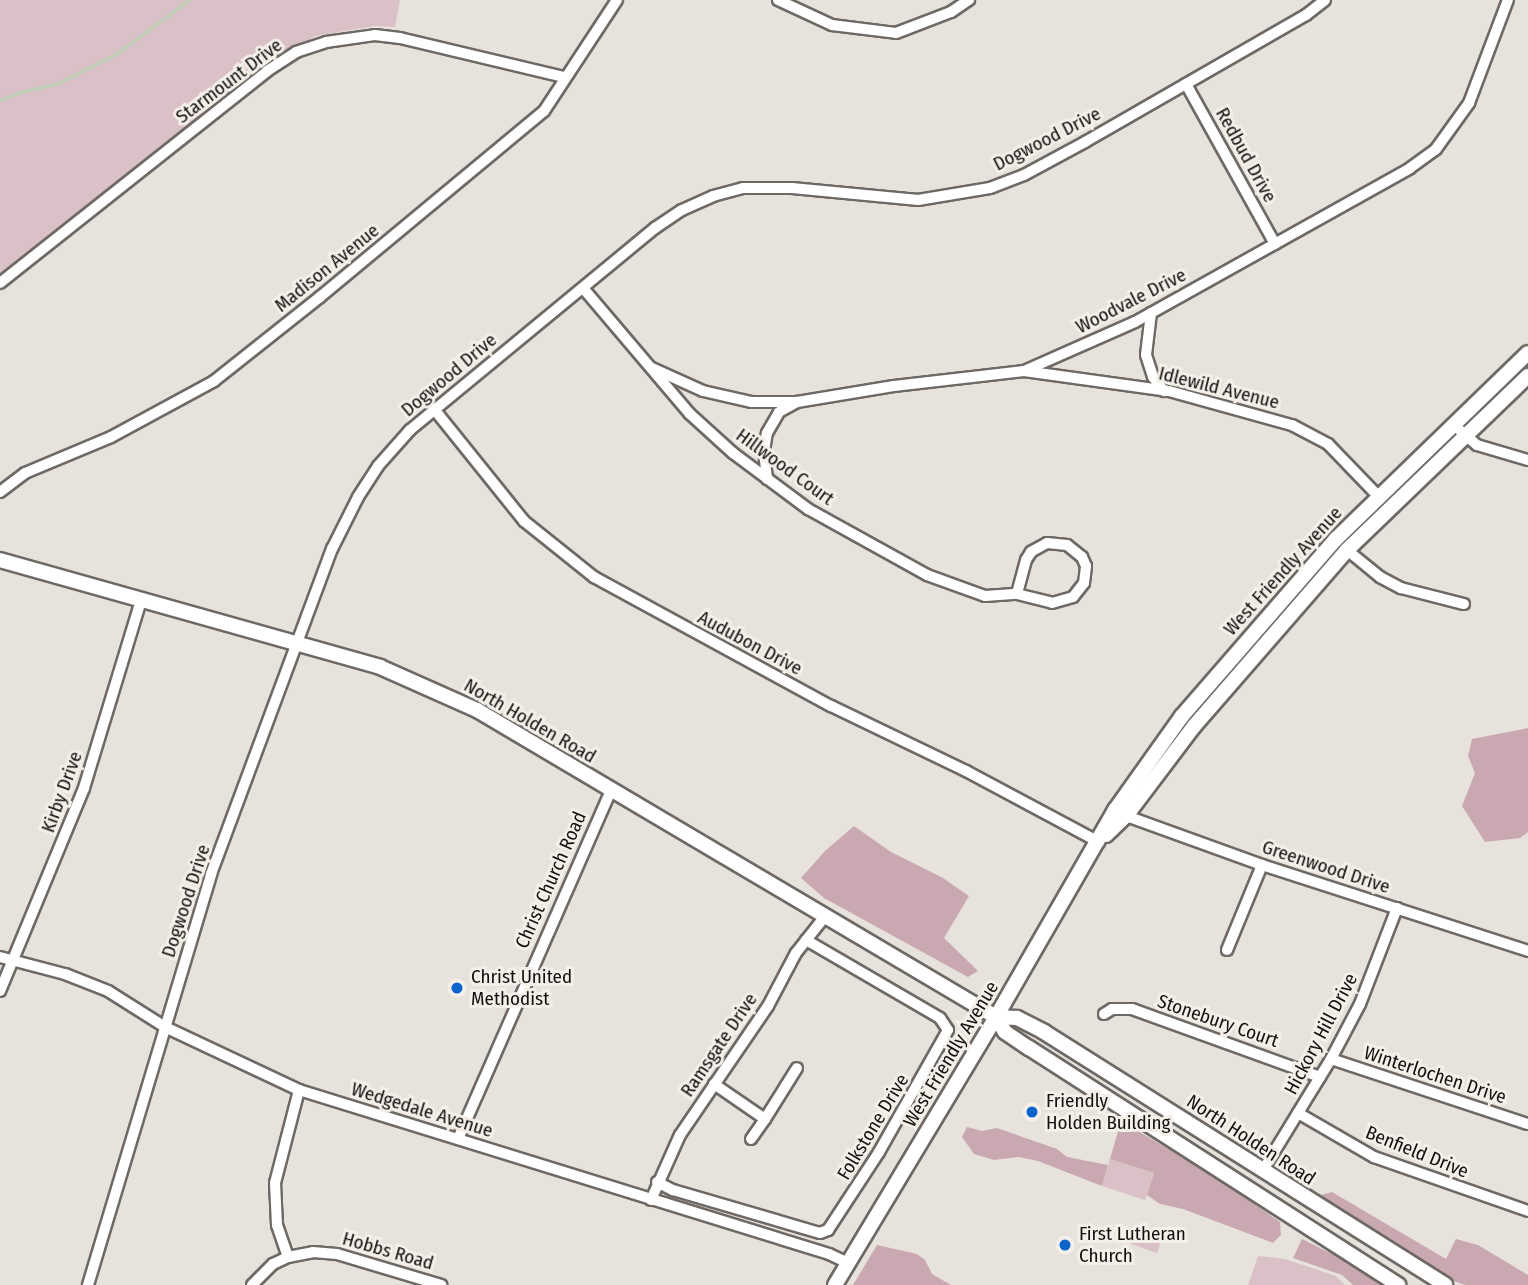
<!DOCTYPE html>
<html>
<head>
<meta charset="utf-8">
<style>
	body { margin:0 }
	#map { position:relative; width:1528px; height:1285px; overflow:hidden; background:#e7e2dc; font-family:"Fira Sans Condensed",sans-serif }
	div>[style] { position:absolute }
	.green>* { inset:0; background:#dac0c7 }
	.forest>* { inset:0; background:#caa8b1 }
	.stream>* { height:2.5px; margin:-1.25px; padding:0 1.25px; transform-origin:1.25px; border-radius:1.25px; background:#bfd2b7 }
	.roads { filter:drop-shadow(2px 0 #6e6965) drop-shadow(-2px 0 #6e6965) drop-shadow(0 2px #6e6965) drop-shadow(0 -2px #6e6965) }
	.minor>* { height:10px; margin:-5px; padding:0 5px; transform-origin:5px; border-radius:5px; background:#fff }
	.secondary>* { height:14px; margin:-7px; padding:0 7px; transform-origin:7px; border-radius:7px; background:#fff }
	.dots>* { width:19px; height:19px; translate:-50% -50%; box-sizing:border-box; border:4px solid #f4efe9; border-radius:50% }
	span { translate:-50% -50%; white-space:nowrap; text-align:center; line-height:1.15; -webkit-text-stroke:6px #f4efe9; paint-order:stroke }
	.street-label { font-size:19px; color:#141210 }
	.poi-label { font-size:19px; color:#141210 }
	.left { translate:0 -50%; text-align:left }
</style>
</head>
<body>
<div id="map">
	<div class="green">
		<i style="clip-path:polygon(0 0,400px 0,395px 27px,375px 26px,315px 36px,276px 58px,0 274px)"></i>
		<i style="clip-path:polygon(1110px 1159px,1154px 1173px,1145px 1200px,1102px 1186px)"></i>
		<i style="clip-path:polygon(1127px 1227px,1162px 1238px,1157px 1253px,1123px 1241px)"></i>
		<i style="clip-path:polygon(1258px 1256px,1285px 1259px,1336px 1276px,1345px 1285px,1248px 1285px)"></i>
	</div>
	<div class="forest">
		<i style="clip-path:polygon(1528px 728px,1528px 832px,1520px 838px,1485px 842px,1462px 806px,1475px 773px,1468px 756px,1472px 739px)"></i>
		<i style="clip-path:polygon(854px 826px,891px 852px,943px 878px,969px 896px,944px 938px,978px 971px,968px 977px,824px 898px,801px 878px,825px 851px)"></i>
		<i style="clip-path:polygon(1121px 1121px,1219px 1179px,1263px 1210px,1280px 1222px,1281px 1235px,1273px 1243px,1183px 1209px,1160px 1204px,1147px 1195px,1154px 1173px,1110px 1159px)"></i>
		<i style="clip-path:polygon(967px 1127px,982px 1131px,997px 1128px,1057px 1149px,1067px 1157px,1108px 1165px,1102px 1186px,1038px 1161px,1019px 1157px,994px 1160px,974px 1154px,962px 1137px)"></i>
		<i style="clip-path:polygon(1332px 1192px,1446px 1259px,1456px 1239px,1478px 1245px,1528px 1275px,1528px 1285px,1465px 1285px,1445px 1278px,1341px 1213px,1321px 1195px)"></i>
		<i style="clip-path:polygon(1302px 1239px,1344px 1260px,1384px 1285px,1353px 1285px,1342px 1275px,1293px 1258px)"></i>
		<i style="clip-path:polygon(877px 1245px,917px 1254px,925px 1260px,932px 1274px,951px 1285px,853px 1285px)"></i>
	</div>
	<div class="stream">
		<i style="left:0;top:100px;width:26px;rotate:-21deg"></i>
		<i style="left:24px;top:91px;width:34px;rotate:-12deg"></i>
		<i style="left:57px;top:84px;width:66px;rotate:-27deg"></i>
		<i style="left:116px;top:54px;width:91px;rotate:-36.5deg"></i>
	</div>
	<div class="roads">
		<div class="minor">
			<i style="left:778px;top:0;width:60px;rotate:24.8deg"></i>
			<i style="left:832px;top:25px;width:64px;rotate:7.1deg"></i>
			<i style="left:896px;top:33px;width:59px;rotate:-20.9deg"></i>
			<i style="left:951px;top:12px;width:22px;rotate:-34deg"></i>
			<i style="left:1186px;top:84px;width:183px;rotate:60.9deg"></i>
			<i style="left:0;top:283px;width:341px;rotate:-38.4deg"></i>
			<i style="left:267px;top:71px;width:35px;rotate:-33deg"></i>
			<i style="left:296px;top:52px;width:32px;rotate:-18deg"></i>
			<i style="left:326px;top:42px;width:49px;rotate:-8.1deg"></i>
			<i style="left:375px;top:35px;width:25px;rotate:7deg"></i>
			<i style="left:400px;top:38px;width:169px;rotate:13.4deg"></i>
			<i style="left:583px;top:288px;width:165px;rotate:49.7deg"></i>
			<i style="left:690px;top:414px;width:58px;rotate:42.2deg"></i>
			<i style="left:733px;top:453px;width:94px;rotate:36.7deg"></i>
			<i style="left:808px;top:509px;width:136px;rotate:29deg"></i>
			<i style="left:927px;top:575px;width:62px;rotate:19.9deg"></i>
			<i style="left:985px;top:596px;width:32px;rotate:-4deg"></i>
			<i style="left:1017px;top:594px;width:36px;rotate:14deg"></i>
			<i style="left:1052px;top:603px;width:22px;rotate:-16deg"></i>
			<i style="left:1073px;top:597px;width:18px;rotate:-52deg"></i>
			<i style="left:1084px;top:583px;width:17px;rotate:-83deg"></i>
			<i style="left:1086px;top:566px;width:10px;rotate:-114deg"></i>
			<i style="left:1082px;top:557px;width:19px;rotate:-141deg"></i>
			<i style="left:1067px;top:545px;width:20px;rotate:-174deg"></i>
			<i style="left:1047px;top:543px;width:18px;rotate:151deg"></i>
			<i style="left:1031px;top:552px;width:9px;rotate:122deg"></i>
			<i style="left:1026px;top:560px;width:35px;rotate:105deg"></i>
			<i style="left:1151px;top:313px;width:42px;rotate:96.8deg"></i>
			<i style="left:1146px;top:355px;width:23px;rotate:72deg"></i>
			<i style="left:1153px;top:377px;width:18px;rotate:52deg"></i>
			<i style="left:652px;top:368px;width:56px;rotate:24.3deg"></i>
			<i style="left:703px;top:391px;width:49px;rotate:12.9deg"></i>
			<i style="left:751px;top:402px;width:46px"></i>
			<i style="left:797px;top:402px;width:98px;rotate:-9.4deg"></i>
			<i style="left:894px;top:386px;width:131px;rotate:-6.6deg"></i>
			<i style="left:1024px;top:371px;width:121px;rotate:-23.8deg"></i>
			<i style="left:1135px;top:322px;width:315px;rotate:-29.2deg"></i>
			<i style="left:1410px;top:168px;width:32px;rotate:-36deg"></i>
			<i style="left:1436px;top:149px;width:57px;rotate:-54.3deg"></i>
			<i style="left:1469px;top:103px;width:110px;rotate:-69.3deg"></i>
			<i style="left:1024px;top:371px;width:146px;rotate:7.9deg"></i>
			<i style="left:1169px;top:391px;width:128px;rotate:15.5deg"></i>
			<i style="left:1292px;top:425px;width:41px;rotate:27.8deg"></i>
			<i style="left:1328px;top:444px;width:74px;rotate:46.1deg"></i>
			<i style="left:434px;top:409px;width:144px;rotate:51.2deg"></i>
			<i style="left:524px;top:521px;width:90px;rotate:38.7deg"></i>
			<i style="left:594px;top:577px;width:270px;rotate:28.6deg"></i>
			<i style="left:831px;top:706px;width:150px;rotate:25.7deg"></i>
			<i style="left:966px;top:771px;width:151px;rotate:28.1deg"></i>
			<i style="left:1455px;top:426px;width:29px;rotate:41deg"></i>
			<i style="left:1477px;top:445px;width:53px;rotate:16.4deg"></i>
			<i style="left:767px;top:479px;width:28px;rotate:-96deg"></i>
			<i style="left:764px;top:451px;width:18px;rotate:-81deg"></i>
			<i style="left:767px;top:433px;width:24px;rotate:-60deg"></i>
			<i style="left:779px;top:412px;width:21px;rotate:-29deg"></i>
			<i style="left:0;top:492px;width:31px;rotate:-37deg"></i>
			<i style="left:25px;top:473px;width:93px;rotate:-22.7deg"></i>
			<i style="left:111px;top:437px;width:117px;rotate:-28.5deg"></i>
			<i style="left:214px;top:381px;width:135px;rotate:-38.4deg"></i>
			<i style="left:320px;top:297px;width:291px;rotate:-39.7deg"></i>
			<i style="left:544px;top:111px;width:133px;rotate:-56.7deg"></i>
			<i style="left:1347px;top:550px;width:43px;rotate:39.3deg"></i>
			<i style="left:1380px;top:577px;width:24px;rotate:28deg"></i>
			<i style="left:1401px;top:588px;width:65px;rotate:14.3deg"></i>
			<i style="left:1121px;top:814px;width:150px;rotate:19.9deg"></i>
			<i style="left:1262px;top:865px;width:280px;rotate:17.9deg"></i>
			<i style="left:1227px;top:950px;width:92px;rotate:-67.6deg"></i>
			<i style="left:0;top:957px;width:67px;rotate:14.7deg"></i>
			<i style="left:65px;top:974px;width:46px;rotate:21.6deg"></i>
			<i style="left:108px;top:991px;width:67px;rotate:32.3deg"></i>
			<i style="left:165px;top:1027px;width:148px;rotate:25.2deg"></i>
			<i style="left:299px;top:1090px;width:555px;rotate:17.19deg"></i>
			<i style="left:829px;top:1254px;width:21px;rotate:25deg"></i>
			<i style="left:0;top:991px;width:220px;rotate:-67.5deg"></i>
			<i style="left:84px;top:788px;width:196px;rotate:-73.1deg"></i>
			<i style="left:1104px;top:1014px;width:9px;rotate:-32deg"></i>
			<i style="left:1112px;top:1009px;width:20px"></i>
			<i style="left:1132px;top:1009px;width:200px;rotate:19.9deg"></i>
			<i style="left:1331px;top:1059px;width:207px;rotate:18.3deg"></i>
			<i style="left:714px;top:1084px;width:62px;rotate:34.5deg"></i>
			<i style="left:765px;top:1119px;width:60px;rotate:-57.9deg"></i>
			<i style="left:1298px;top:1113px;width:88px;rotate:30.1deg"></i>
			<i style="left:1374px;top:1157px;width:163px;rotate:19.3deg"></i>
			<i style="left:458px;top:1139px;width:381px;rotate:-66.3deg"></i>
			<i style="left:751px;top:1139px;width:24px;rotate:-55deg"></i>
			<i style="left:1263px;top:1170px;width:130px;rotate:-58.5deg"></i>
			<i style="left:1331px;top:1059px;width:62px;rotate:-62.2deg"></i>
			<i style="left:1360px;top:1004px;width:103px;rotate:-68.9deg"></i>
			<i style="left:657px;top:1182px;width:18px;rotate:27deg"></i>
			<i style="left:673px;top:1190px;width:153px;rotate:16.3deg"></i>
			<i style="left:820px;top:1233px;width:9px;rotate:-21deg"></i>
			<i style="left:828px;top:1230px;width:93px;rotate:-56.8deg"></i>
			<i style="left:879px;top:1152px;width:140px;rotate:-60.5deg"></i>
			<i style="left:948px;top:1030px;width:14px;rotate:-124deg"></i>
			<i style="left:940px;top:1018px;width:155px;rotate:-149.8deg"></i>
			<i style="left:651px;top:1200px;width:71px;rotate:-66deg"></i>
			<i style="left:680px;top:1135px;width:156px;rotate:-55.7deg"></i>
			<i style="left:768px;top:1006px;width:60px;rotate:-62.2deg"></i>
			<i style="left:796px;top:953px;width:48px;rotate:-51.7deg"></i>
			<i style="left:288px;top:1257px;width:34px;rotate:-109deg"></i>
			<i style="left:277px;top:1225px;width:42px;rotate:-92.7deg"></i>
			<i style="left:275px;top:1183px;width:96px;rotate:-75.5deg"></i>
			<i style="left:88px;top:1285px;width:429px;rotate:-73.3deg"></i>
			<i style="left:211px;top:874px;width:347px;rotate:-69.6deg"></i>
			<i style="left:332px;top:549px;width:58px;rotate:-63.4deg"></i>
			<i style="left:358px;top:497px;width:37px;rotate:-57deg"></i>
			<i style="left:378px;top:466px;width:48px;rotate:-48.4deg"></i>
			<i style="left:410px;top:430px;width:318px;rotate:-39.5deg"></i>
			<i style="left:655px;top:228px;width:32px;rotate:-34deg"></i>
			<i style="left:682px;top:210px;width:34px;rotate:-24deg"></i>
			<i style="left:713px;top:196px;width:31px;rotate:-15deg"></i>
			<i style="left:743px;top:188px;width:49px"></i>
			<i style="left:792px;top:188px;width:127px;rotate:5.4deg"></i>
			<i style="left:918px;top:200px;width:73px;rotate:-9.5deg"></i>
			<i style="left:990px;top:188px;width:36px;rotate:-21deg"></i>
			<i style="left:1024px;top:175px;width:69px;rotate:-28.4deg"></i>
			<i style="left:1085px;top:142px;width:255px;rotate:-29.9deg"></i>
			<i style="left:1306px;top:15px;width:24px;rotate:-38deg"></i>
			<i style="left:252px;top:1285px;width:30px;rotate:-45deg"></i>
			<i style="left:273px;top:1264px;width:17px;rotate:-25deg"></i>
			<i style="left:288px;top:1257px;width:25px;rotate:-11deg"></i>
			<i style="left:313px;top:1252px;width:24px;rotate:5deg"></i>
			<i style="left:337px;top:1254px;width:109px;rotate:16.6deg"></i>
		</div>
		<div class="secondary">
			<i style="left:0;top:560px;width:395px;rotate:15.7deg"></i>
			<i style="left:380px;top:667px;width:106px;rotate:23.9deg"></i>
			<i style="left:477px;top:710px;width:603px;rotate:30.61deg"></i>
			<i style="left:996px;top:1017px;width:17px;rotate:59deg"></i>
			<i style="left:1005px;top:1032px;width:29px;rotate:34deg"></i>
			<i style="left:1029px;top:1048px;width:439px;rotate:32.7deg"></i>
			<i style="left:1106px;top:835px;width:28px;rotate:-44deg"></i>
			<i style="left:1126px;top:816px;width:113px;rotate:-52.9deg"></i>
			<i style="left:1194px;top:726px;width:233px;rotate:-49deg"></i>
			<i style="left:1347px;top:550px;width:251px;rotate:-43.9deg"></i>
			<i style="left:996px;top:1017px;width:21px;rotate:3deg"></i>
			<i style="left:1017px;top:1018px;width:30px;rotate:27deg"></i>
			<i style="left:1044px;top:1032px;width:474px;rotate:32.2deg"></i>
			<i style="left:835px;top:1285px;width:313px;rotate:-59deg"></i>
			<i style="left:996px;top:1017px;width:239px;rotate:-60.1deg"></i>
			<i style="left:1115px;top:810px;width:115px;rotate:-54.5deg"></i>
			<i style="left:1182px;top:716px;width:235px;rotate:-49deg"></i>
			<i style="left:1336px;top:539px;width:267px;rotate:-44.1deg"></i>
		</div>
	</div>
	<div class="dots">
		<i style="left:457px;top:988px;background:#0d64cd"></i>
		<i style="left:1032px;top:1112px;background:#0d64cd"></i>
		<i style="left:1065px;top:1245px;background:#0d64cd"></i>
	</div>
	<div class="street-label">
		<span style="left:229px;top:81px;rotate:-37deg">Starmount Drive</span>
		<span style="left:1047px;top:139px;rotate:-27deg">Dogwood Drive</span>
		<span style="left:1246px;top:155px;rotate:61deg">Redbud Drive</span>
		<span style="left:327px;top:268px;rotate:-39deg">Madison Avenue</span>
		<span style="left:1131px;top:301px;rotate:-27deg">Woodvale Drive</span>
		<span style="left:449px;top:375px;rotate:-40deg">Dogwood Drive</span>
		<span style="left:1219px;top:388px;rotate:14deg">Idlewild Avenue</span>
		<span style="left:785px;top:467px;rotate:36deg">Hillwood Court</span>
		<span style="left:1283px;top:571px;rotate:-48deg">West Friendly Avenue</span>
		<span style="left:750px;top:643px;rotate:28deg">Audubon Drive</span>
		<span style="left:530px;top:721px;rotate:30deg">North Holden Road</span>
		<span style="left:62px;top:792px;rotate:-70deg">Kirby Drive</span>
		<span style="left:1326px;top:867px;rotate:18deg">Greenwood Drive</span>
		<span style="left:551px;top:880px;rotate:-66deg">Christ Church Road</span>
		<span style="left:186px;top:901px;rotate:-72deg">Dogwood Drive</span>
		<span style="left:1218px;top:1021px;rotate:19deg">Stonebury Court</span>
		<span style="left:1321px;top:1034px;rotate:-62deg">Hickory Hill Drive</span>
		<span style="left:719px;top:1045px;rotate:-56deg">Ramsgate Drive</span>
		<span style="left:951px;top:1054px;rotate:-59deg">West Friendly Avenue</span>
		<span style="left:1435px;top:1075px;rotate:18deg">Winterlochen Drive</span>
		<span style="left:422px;top:1110px;rotate:17deg">Wedgedale Avenue</span>
		<span style="left:873px;top:1127px;rotate:-59deg">Folkstone Drive</span>
		<span style="left:1251px;top:1140px;rotate:33deg">North Holden Road</span>
		<span style="left:1417px;top:1152px;rotate:22deg">Benfield Drive</span>
		<span style="left:388px;top:1251px;rotate:16deg">Hobbs Road</span>
	</div>
	<div class="poi-label">
		<span class="left" style="left:471px;top:988px">Christ United<br>Methodist</span>
		<span class="left" style="left:1046px;top:1112px">Friendly<br>Holden Building</span>
		<span class="left" style="left:1079px;top:1245px">First Lutheran<br>Church</span>
	</div>
</div>
</body>
</html>
